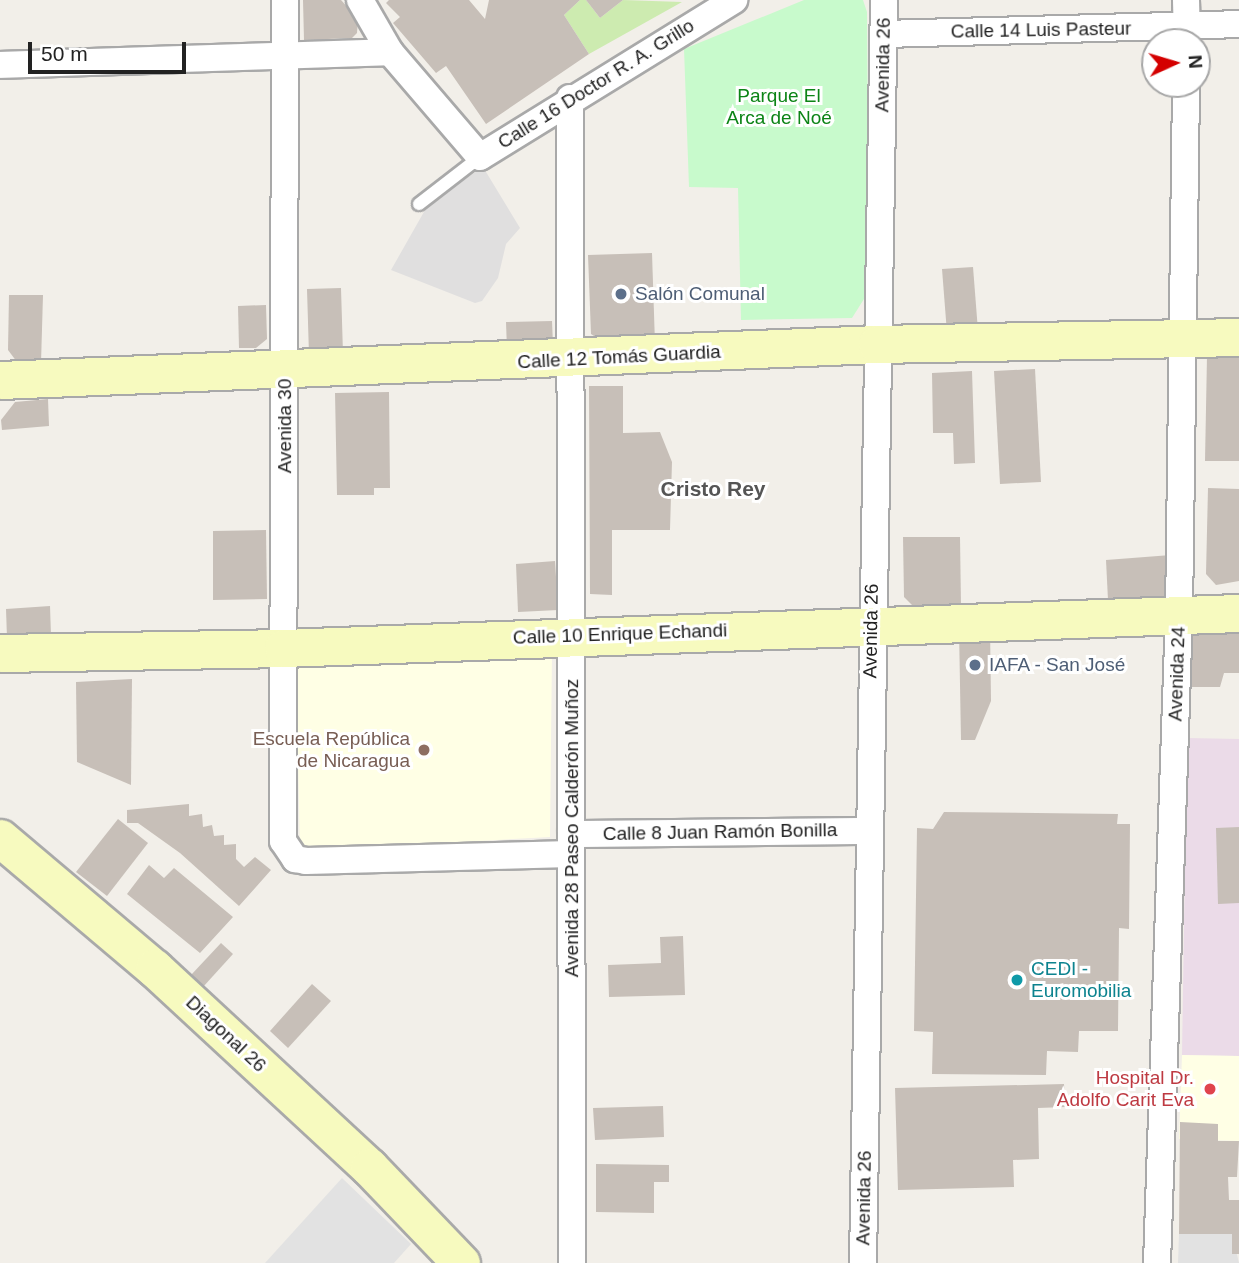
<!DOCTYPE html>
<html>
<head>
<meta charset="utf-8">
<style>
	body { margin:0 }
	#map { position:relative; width:1239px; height:1263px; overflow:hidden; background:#f2efe9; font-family:Arial,sans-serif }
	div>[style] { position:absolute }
	.residential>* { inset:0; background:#e0dfdf }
	.industrial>* { inset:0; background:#ebdbe8 }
	.education>* { inset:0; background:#ffffe5 }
	.grass>* { inset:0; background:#cdebb0 }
	.park>* { inset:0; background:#c8facc }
	.parking>* { inset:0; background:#e2e2e2 }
	.building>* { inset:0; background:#c7bfb8 }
	.roads { filter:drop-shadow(2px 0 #a9a9a9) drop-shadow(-2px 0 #a9a9a9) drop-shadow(0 2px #a9a9a9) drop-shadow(0 -2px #a9a9a9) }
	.lane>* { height:12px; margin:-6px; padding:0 6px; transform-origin:6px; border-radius:6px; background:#fff }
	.street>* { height:26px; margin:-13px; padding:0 13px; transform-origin:13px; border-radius:13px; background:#fff }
	.secondary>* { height:37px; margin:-18.5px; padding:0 18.5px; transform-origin:18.5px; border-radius:18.5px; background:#f7fabf }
	.dots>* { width:19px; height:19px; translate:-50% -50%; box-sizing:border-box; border:4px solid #fff; border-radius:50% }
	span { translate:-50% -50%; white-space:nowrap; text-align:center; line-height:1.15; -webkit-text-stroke:6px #fff; paint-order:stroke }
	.street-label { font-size:19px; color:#222 }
	.park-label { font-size:19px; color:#0c8416 }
	.service-label { font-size:19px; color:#4e5e75 }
	.left { translate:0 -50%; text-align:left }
	.education-label { font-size:19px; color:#785e54 }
	.right { translate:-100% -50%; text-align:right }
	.culture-label { font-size:19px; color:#0d838f }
	.health-label { font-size:19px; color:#be3a42 }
	.neighbourhood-label { font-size:21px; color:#555; font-weight:700 }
	.north { position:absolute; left:1141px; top:28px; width:70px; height:70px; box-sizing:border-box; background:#fff; border:2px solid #a7a7a7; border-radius:50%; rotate:86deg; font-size:19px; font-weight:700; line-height:28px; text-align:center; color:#222 }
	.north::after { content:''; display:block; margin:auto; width:24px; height:32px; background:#d40000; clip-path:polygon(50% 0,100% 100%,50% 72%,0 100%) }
	.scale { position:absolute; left:28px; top:42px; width:158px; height:32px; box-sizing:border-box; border:4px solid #222; border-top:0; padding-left:9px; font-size:21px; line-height:24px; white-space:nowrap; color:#222; -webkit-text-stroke:5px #fff; paint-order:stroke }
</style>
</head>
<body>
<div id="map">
	<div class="residential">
		<i style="clip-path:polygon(483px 167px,520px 228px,506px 244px,498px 278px,482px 301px,475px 303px,391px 270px,429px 203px)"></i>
	</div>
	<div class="industrial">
		<i style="clip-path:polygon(1187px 738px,1239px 739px,1239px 1056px,1182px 1055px)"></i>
	</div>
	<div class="education">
		<i style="clip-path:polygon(552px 649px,550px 837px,300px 851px,296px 663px)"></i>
		<i style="clip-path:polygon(1182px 1055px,1239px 1056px,1239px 1141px,1179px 1139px)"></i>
	</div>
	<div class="grass">
		<i style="clip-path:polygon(580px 0,586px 0,600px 18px,623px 0,682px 2px,589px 54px,564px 15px)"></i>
	</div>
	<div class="park">
		<i style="clip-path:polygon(804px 0,863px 0,867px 12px,869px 291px,852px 318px,741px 320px,738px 188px,689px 187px,684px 49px)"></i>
	</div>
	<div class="parking">
		<i style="clip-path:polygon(342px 1178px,411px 1244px,394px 1263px,265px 1263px)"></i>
		<i style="clip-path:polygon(1179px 1234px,1232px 1234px,1239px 1263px,1178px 1263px)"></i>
	</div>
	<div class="building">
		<i style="clip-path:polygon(303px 0,341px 0,358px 19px,357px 33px,352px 38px,304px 40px)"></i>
		<i style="clip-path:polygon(389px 0,469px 0,485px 19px,489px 0,580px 0,564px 15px,589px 54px,486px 124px,446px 66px,436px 73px,393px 23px,400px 17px,386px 3px)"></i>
		<i style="clip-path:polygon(586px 0,623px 0,600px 18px)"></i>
		<i style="clip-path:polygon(652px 253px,655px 344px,608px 345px,591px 334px,588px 255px)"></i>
		<i style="clip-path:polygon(973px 267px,978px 331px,947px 333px,942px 269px)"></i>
		<i style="clip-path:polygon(341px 288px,343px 354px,309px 355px,307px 289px)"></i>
		<i style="clip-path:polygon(9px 295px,43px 295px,41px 363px,17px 362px,8px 350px)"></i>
		<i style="clip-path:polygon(266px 305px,267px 339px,256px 348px,239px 348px,238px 306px)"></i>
		<i style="clip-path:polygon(552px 321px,553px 345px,507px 350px,506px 322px)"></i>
		<i style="clip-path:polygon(1212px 349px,1239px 350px,1239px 461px,1205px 461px,1207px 356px)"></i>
		<i style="clip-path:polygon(1035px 369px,1041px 482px,1000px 484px,994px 371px)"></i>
		<i style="clip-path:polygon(972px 371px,975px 463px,954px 464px,953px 433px,933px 433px,932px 373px)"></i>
		<i style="clip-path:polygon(589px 386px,623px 386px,623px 433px,660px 432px,672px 462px,670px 530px,612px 530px,612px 595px,590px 594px)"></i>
		<i style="clip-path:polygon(389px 392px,390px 488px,374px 488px,374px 495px,337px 495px,335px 393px)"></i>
		<i style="clip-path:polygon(48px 399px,49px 426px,2px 430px,1px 420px,15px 402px)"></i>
		<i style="clip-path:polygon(1208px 488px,1239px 489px,1239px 581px,1216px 585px,1206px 574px)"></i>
		<i style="clip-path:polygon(266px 530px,267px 599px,213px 600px,213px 531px)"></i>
		<i style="clip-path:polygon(903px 537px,960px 537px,961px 607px,915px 608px,904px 597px)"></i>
		<i style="clip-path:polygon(1171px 555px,1172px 597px,1108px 600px,1106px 560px)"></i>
		<i style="clip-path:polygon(555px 561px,558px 610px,518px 612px,516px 564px)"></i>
		<i style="clip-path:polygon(50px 606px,51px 636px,7px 638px,6px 609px)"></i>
		<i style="clip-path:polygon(990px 628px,991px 701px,975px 740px,961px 740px,959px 629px)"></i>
		<i style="clip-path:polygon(1191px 628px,1239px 628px,1239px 673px,1224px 673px,1220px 687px,1192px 687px)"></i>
		<i style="clip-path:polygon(132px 679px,131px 785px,77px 762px,76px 682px)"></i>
		<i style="clip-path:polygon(189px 804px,189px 816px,202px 814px,203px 827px,212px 825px,214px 836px,224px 835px,224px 845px,236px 844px,236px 859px,244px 867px,255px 857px,271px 870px,239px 906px,180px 853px,138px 823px,127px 823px,127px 810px)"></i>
		<i style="clip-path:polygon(944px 812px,1118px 814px,1117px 824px,1130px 824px,1129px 929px,1119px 928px,1118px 1031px,1079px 1031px,1078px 1052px,1047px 1051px,1046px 1075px,932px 1074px,933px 1032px,914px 1031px,917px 828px,933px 829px)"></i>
		<i style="clip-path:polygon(118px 819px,148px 843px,107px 896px,76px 872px)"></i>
		<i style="clip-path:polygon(1239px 827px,1239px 903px,1218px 904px,1216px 828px)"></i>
		<i style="clip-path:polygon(149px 865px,164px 878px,174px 868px,233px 917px,200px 953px,127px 894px)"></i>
		<i style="clip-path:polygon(683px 936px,685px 995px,609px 997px,608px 965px,661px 963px,660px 937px)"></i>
		<i style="clip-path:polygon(221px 943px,233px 954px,203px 987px,191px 975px)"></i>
		<i style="clip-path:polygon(312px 984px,331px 1001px,288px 1048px,270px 1031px)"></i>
		<i style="clip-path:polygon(1064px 1084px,1065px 1107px,1038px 1108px,1039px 1159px,1013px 1160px,1014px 1187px,898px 1190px,895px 1088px)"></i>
		<i style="clip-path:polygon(663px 1106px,664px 1137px,595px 1140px,593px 1108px)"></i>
		<i style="clip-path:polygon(1180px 1122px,1218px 1124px,1218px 1141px,1239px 1141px,1237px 1177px,1228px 1177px,1229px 1200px,1239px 1200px,1239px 1254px,1232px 1254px,1232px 1234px,1179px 1234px)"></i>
		<i style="clip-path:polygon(596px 1164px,669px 1165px,669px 1182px,654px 1182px,654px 1213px,596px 1212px)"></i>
	</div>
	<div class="roads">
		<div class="lane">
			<i style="left:419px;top:204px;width:77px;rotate:-37.6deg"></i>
		</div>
		<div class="street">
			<i style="left:285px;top:0;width:841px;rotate:90.14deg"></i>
			<i style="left:283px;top:841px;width:22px;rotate:56deg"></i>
			<i style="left:295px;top:859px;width:11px;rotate:10deg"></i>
			<i style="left:306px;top:861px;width:265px;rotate:-1.5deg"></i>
			<i style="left:360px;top:0;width:60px;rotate:60deg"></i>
			<i style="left:1186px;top:0;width:42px;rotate:88.6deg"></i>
			<i style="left:884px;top:34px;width:355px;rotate:-1.6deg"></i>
			<i style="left:0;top:65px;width:390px;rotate:-1.9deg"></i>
			<i style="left:390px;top:52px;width:138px;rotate:49.4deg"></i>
			<i style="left:480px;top:157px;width:299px;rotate:-31.7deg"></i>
			<i style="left:570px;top:98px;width:1165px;rotate:89.9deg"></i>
			<i style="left:571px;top:834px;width:298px;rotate:-0.6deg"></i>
			<i style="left:863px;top:1263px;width:1263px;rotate:-89.05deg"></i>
			<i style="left:1157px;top:1263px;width:648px;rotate:-88.06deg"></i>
			<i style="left:1179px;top:615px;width:531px;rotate:-89.24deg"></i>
		</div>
		<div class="secondary">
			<i style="left:0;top:380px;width:878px;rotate:-2.35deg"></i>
			<i style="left:877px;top:344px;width:362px;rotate:-1.1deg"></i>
			<i style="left:0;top:653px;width:283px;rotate:-1deg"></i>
			<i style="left:283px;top:648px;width:957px;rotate:-2.1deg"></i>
			<i style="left:0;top:838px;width:202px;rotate:40.2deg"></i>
			<i style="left:154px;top:968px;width:293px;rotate:42.8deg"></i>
			<i style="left:369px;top:1167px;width:133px;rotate:46.2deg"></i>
		</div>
	</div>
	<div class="dots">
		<i style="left:621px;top:294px;background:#5c6f8a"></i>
		<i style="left:975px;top:665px;background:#5c6f8a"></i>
		<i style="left:424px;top:750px;background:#8d6e63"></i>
		<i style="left:1017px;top:980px;background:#0f9aa8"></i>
		<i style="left:1210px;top:1089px;background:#e0444e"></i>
	</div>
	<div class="street-label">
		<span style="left:1041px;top:30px;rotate:-1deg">Calle 14 Luis Pasteur</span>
		<span style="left:883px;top:65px;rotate:-89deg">Avenida 26</span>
		<span style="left:596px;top:84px;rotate:-32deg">Calle 16 Doctor R. A. Grillo</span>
		<span style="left:619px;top:357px;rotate:-3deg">Calle 12 Tomás Guardia</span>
		<span style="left:285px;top:426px;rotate:-90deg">Avenida 30</span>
		<span style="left:871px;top:631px;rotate:-89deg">Avenida 26</span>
		<span style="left:620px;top:634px;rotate:-2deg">Calle 10 Enrique Echandi</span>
		<span style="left:1177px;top:674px;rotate:-88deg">Avenida 24</span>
		<span style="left:572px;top:828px;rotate:-90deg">Avenida 28 Paseo Calderón Muñoz</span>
		<span style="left:720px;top:832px;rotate:-1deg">Calle 8 Juan Ramón Bonilla</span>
		<span style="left:226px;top:1034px;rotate:43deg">Diagonal 26</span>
		<span style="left:864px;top:1198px;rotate:-89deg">Avenida 26</span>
	</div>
	<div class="park-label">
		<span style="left:779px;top:107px">Parque El<br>Arca de Noé</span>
	</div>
	<div class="service-label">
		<span class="left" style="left:635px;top:294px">Salón Comunal</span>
		<span class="left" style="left:989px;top:665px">IAFA - San José</span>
	</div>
	<div class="education-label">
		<span class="right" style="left:410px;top:750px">Escuela República<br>de Nicaragua</span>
	</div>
	<div class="culture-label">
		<span class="left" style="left:1031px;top:980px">CEDI -<br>Euromobilia</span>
	</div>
	<div class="health-label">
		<span class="right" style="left:1194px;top:1089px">Hospital Dr.<br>Adolfo Carit Eva</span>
	</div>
	<div class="neighbourhood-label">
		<span style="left:713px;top:489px">Cristo Rey</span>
	</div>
	<div class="north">N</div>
	<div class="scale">50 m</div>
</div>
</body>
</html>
